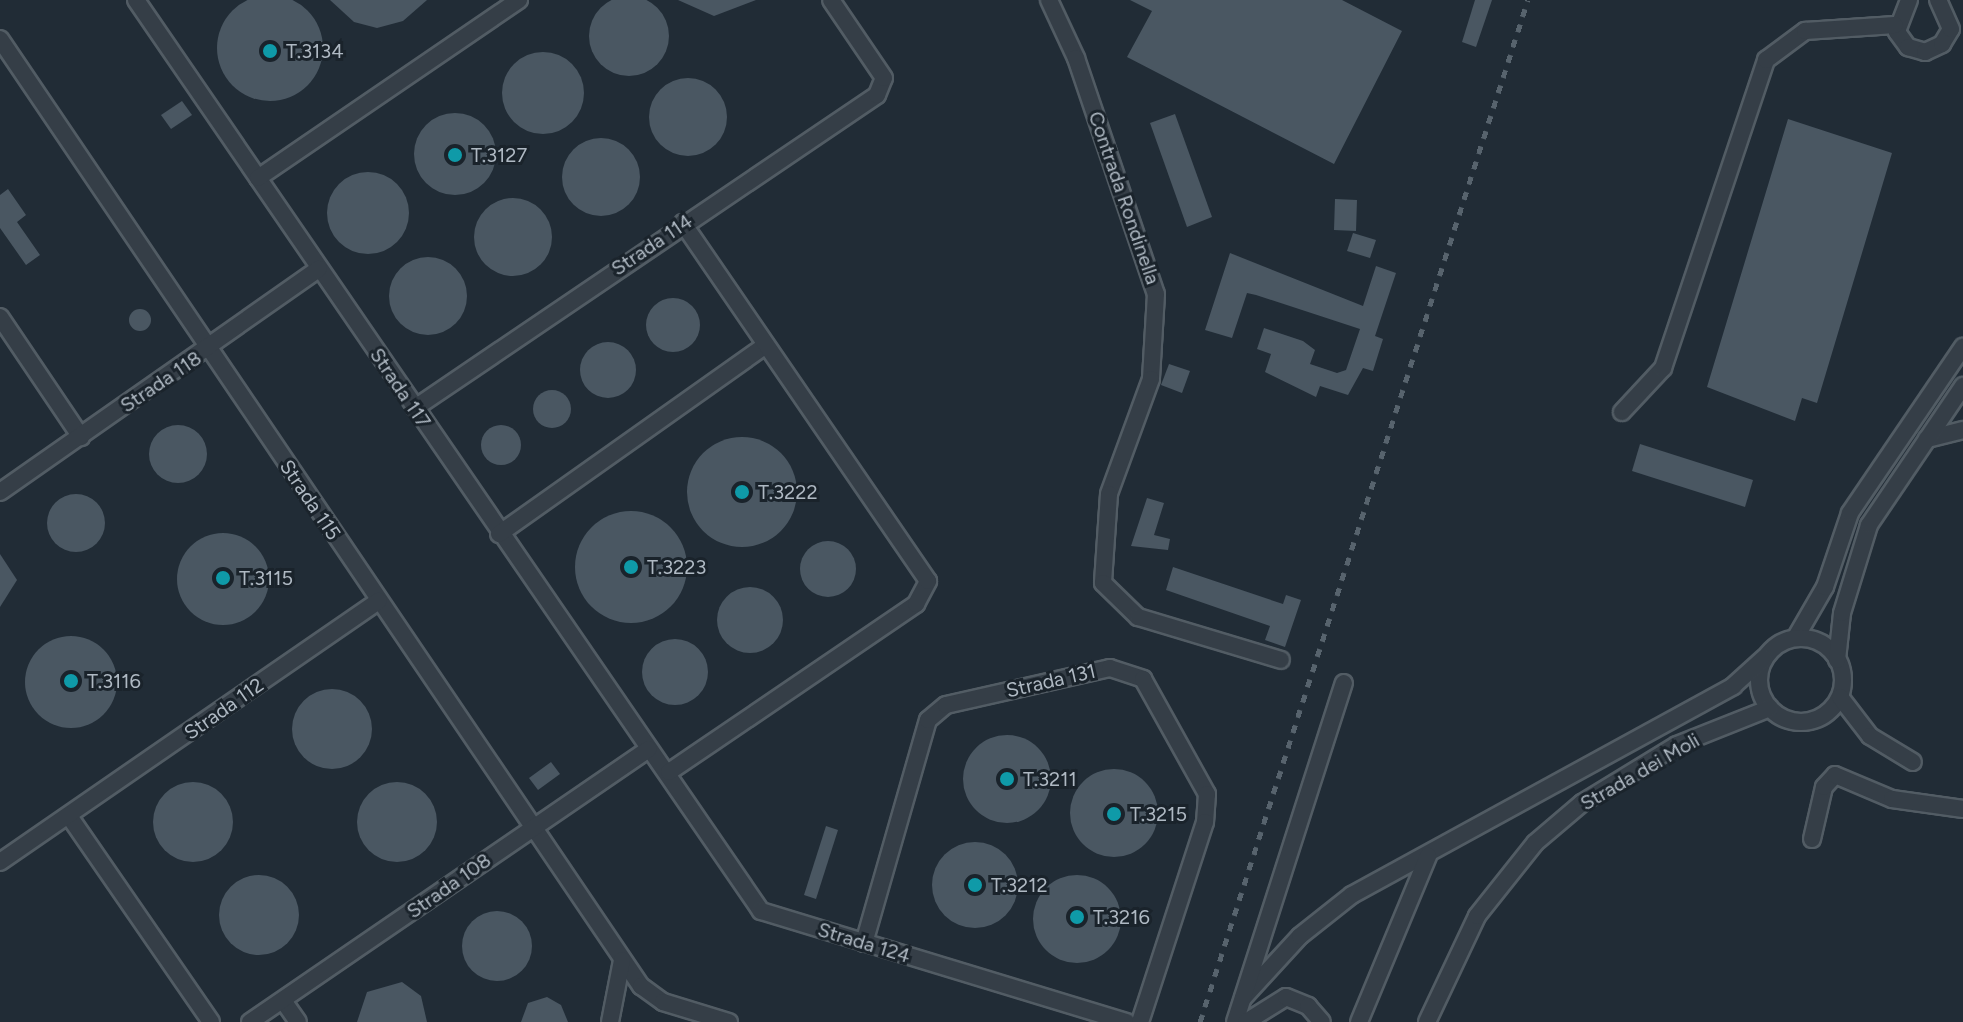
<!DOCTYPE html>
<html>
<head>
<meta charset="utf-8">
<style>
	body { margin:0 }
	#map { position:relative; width:1963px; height:1022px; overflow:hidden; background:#212c36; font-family:Figtree,sans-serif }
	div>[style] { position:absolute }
	.building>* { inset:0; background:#4a5762 }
	.round { border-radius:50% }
	.roads { filter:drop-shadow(2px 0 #525c64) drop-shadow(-2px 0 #525c64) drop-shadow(0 2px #525c64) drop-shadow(0 -2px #525c64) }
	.minor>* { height:16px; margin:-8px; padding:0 8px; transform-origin:8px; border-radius:8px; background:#353e47 }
	.minor>.ring { margin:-8px; padding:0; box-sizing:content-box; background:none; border:16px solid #353e47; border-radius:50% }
	.rail>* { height:5px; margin-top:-2.5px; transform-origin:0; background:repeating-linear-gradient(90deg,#57636d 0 8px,transparent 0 16px) }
	.dots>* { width:22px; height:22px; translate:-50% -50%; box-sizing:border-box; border:4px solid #1a232b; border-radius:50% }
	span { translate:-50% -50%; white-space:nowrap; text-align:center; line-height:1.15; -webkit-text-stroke:6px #1a232b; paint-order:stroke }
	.poi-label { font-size:20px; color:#afb9c3 }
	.left { translate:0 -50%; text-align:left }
	.street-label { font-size:20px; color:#afb9c3 }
</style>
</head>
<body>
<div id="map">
	<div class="building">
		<i class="round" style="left:217px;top:-5px;width:106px;height:106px"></i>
		<i class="round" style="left:589px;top:-4px;width:80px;height:80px"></i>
		<i style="clip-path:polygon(330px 0,427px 0,403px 21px,377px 28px,354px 22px)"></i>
		<i style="clip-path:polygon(678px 0,756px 0,714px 16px)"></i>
		<i style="clip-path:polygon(1130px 0,1342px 0,1402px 31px,1334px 164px,1127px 57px,1152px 11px)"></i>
		<i style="clip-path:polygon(1475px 0,1492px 0,1476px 47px,1462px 42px)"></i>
		<i class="round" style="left:502px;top:52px;width:82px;height:82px"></i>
		<i class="round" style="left:649px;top:78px;width:78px;height:78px"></i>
		<i style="clip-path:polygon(182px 101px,192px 115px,171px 129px,161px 115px)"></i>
		<i class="round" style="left:414px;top:113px;width:82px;height:82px"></i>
		<i style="clip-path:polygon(1175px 114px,1212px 217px,1187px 227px,1150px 123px)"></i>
		<i style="clip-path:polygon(1788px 119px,1892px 153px,1817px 403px,1802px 398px,1795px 421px,1707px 387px)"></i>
		<i class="round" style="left:562px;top:138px;width:78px;height:78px"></i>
		<i class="round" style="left:327px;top:172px;width:82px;height:82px"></i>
		<i style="clip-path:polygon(8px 189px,26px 215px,17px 222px,40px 255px,26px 265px,0 228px,0 195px)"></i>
		<i class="round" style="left:474px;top:198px;width:78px;height:78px"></i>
		<i style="clip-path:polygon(1335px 199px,1357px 200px,1356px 231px,1334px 230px)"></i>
		<i style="clip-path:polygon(1353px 233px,1376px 240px,1370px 258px,1347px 251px)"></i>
		<i style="clip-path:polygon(1230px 253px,1363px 306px,1376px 266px,1396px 273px,1375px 336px,1383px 339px,1373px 371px,1363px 368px,1348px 395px,1320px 386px,1316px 397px,1265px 372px,1271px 354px,1257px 349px,1264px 328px,1303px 341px,1315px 350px,1310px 364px,1337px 373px,1346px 370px,1360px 329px,1256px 295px,1247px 293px,1232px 338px,1205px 330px)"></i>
		<i class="round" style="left:389px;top:257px;width:78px;height:78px"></i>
		<i class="round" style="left:646px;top:298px;width:54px;height:54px"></i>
		<i class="round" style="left:129px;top:309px;width:22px;height:22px"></i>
		<i class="round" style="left:580px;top:342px;width:56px;height:56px"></i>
		<i style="clip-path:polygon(1169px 364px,1190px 371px,1182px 393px,1161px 385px)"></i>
		<i class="round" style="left:533px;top:390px;width:38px;height:38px"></i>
		<i class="round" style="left:149px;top:425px;width:58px;height:58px"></i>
		<i class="round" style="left:481px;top:425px;width:40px;height:40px"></i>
		<i class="round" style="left:687px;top:437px;width:110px;height:110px"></i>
		<i style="clip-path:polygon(1640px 444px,1753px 480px,1745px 507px,1632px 471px)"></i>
		<i class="round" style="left:47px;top:494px;width:58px;height:58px"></i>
		<i style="clip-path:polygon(1147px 498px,1164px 503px,1154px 535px,1170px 539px,1168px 550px,1131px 546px)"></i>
		<i class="round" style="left:575px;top:511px;width:112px;height:112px"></i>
		<i class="round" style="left:177px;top:533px;width:92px;height:92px"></i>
		<i class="round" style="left:800px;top:541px;width:56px;height:56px"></i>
		<i style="clip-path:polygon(0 554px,17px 580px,0 607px)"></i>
		<i style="clip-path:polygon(1173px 567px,1283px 604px,1286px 595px,1301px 600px,1285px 647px,1265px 640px,1270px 626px,1166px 590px)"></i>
		<i class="round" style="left:717px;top:587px;width:66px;height:66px"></i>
		<i class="round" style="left:25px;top:636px;width:92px;height:92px"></i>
		<i class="round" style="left:642px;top:639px;width:66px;height:66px"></i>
		<i class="round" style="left:292px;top:689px;width:80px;height:80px"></i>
		<i class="round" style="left:963px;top:735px;width:88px;height:88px"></i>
		<i style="clip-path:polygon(551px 762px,560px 774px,538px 790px,529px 778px)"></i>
		<i class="round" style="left:1070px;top:769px;width:88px;height:88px"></i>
		<i class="round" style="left:153px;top:782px;width:80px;height:80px"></i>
		<i class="round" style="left:357px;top:782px;width:80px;height:80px"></i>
		<i style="clip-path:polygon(826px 826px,838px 830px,816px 899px,804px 895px)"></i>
		<i class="round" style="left:932px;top:842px;width:86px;height:86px"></i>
		<i class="round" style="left:219px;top:875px;width:80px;height:80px"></i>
		<i class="round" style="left:1033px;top:875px;width:88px;height:88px"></i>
		<i class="round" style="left:462px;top:911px;width:70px;height:70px"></i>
		<i style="clip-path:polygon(402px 982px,421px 996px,427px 1022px,357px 1022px,367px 992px)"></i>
		<i style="clip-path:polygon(547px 997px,561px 1005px,568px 1022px,521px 1022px,528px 1003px)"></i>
	</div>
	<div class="roads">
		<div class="minor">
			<i style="left:136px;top:0;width:1105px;rotate:55.55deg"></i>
			<i style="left:761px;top:911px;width:382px;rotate:16.9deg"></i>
			<i style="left:1049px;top:0;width:64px;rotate:65deg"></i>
			<i style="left:1076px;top:58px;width:249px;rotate:71.3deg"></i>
			<i style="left:1156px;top:294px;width:85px;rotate:93.4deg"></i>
			<i style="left:1151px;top:379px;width:122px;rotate:110.1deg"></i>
			<i style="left:1109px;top:494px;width:89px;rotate:93.9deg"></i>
			<i style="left:1103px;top:583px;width:49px;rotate:44.2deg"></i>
			<i style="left:1138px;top:617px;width:149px;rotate:16.7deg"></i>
			<i style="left:1909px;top:0;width:34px;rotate:111deg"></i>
			<i style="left:1897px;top:32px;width:19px;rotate:54deg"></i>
			<i style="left:1908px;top:47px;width:18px;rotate:16deg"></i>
			<i style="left:1925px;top:52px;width:19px;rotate:-25deg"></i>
			<i style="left:1942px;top:44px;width:17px;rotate:-59deg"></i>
			<i style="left:1951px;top:29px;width:32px;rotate:-114deg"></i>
			<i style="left:0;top:39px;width:1144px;rotate:55.91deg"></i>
			<i style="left:641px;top:986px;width:27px;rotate:36deg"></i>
			<i style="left:663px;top:1002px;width:69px;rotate:16.9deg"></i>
			<i style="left:258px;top:178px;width:316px;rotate:-34.3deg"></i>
			<i style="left:0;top:317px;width:145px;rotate:56deg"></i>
			<i style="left:415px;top:408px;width:558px;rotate:-34.12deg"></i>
			<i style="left:877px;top:95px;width:18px;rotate:-68deg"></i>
			<i style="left:884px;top:78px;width:94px;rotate:-124.2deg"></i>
			<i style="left:1622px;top:412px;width:60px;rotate:-47deg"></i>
			<i style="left:1663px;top:368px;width:325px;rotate:-71.5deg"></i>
			<i style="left:1766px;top:60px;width:49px;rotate:-36.6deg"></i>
			<i style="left:1805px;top:31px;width:90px;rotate:-3.8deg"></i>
			<i style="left:1927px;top:439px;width:37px;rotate:-14deg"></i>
			<i style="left:0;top:492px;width:389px;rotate:-35deg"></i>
			<i style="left:499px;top:534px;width:327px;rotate:-35.3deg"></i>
			<i style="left:1796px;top:637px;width:58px;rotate:-59.9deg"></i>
			<i style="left:1825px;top:587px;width:78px;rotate:-71.3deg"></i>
			<i style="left:1850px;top:513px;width:201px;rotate:-55.8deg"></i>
			<i class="ring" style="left:1759px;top:638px;width:68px;height:68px"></i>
			<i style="left:1837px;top:660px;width:47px;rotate:-83.9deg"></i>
			<i style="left:1842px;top:613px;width:92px;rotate:-72.9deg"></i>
			<i style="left:1869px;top:525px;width:168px;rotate:-55.9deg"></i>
			<i style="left:1840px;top:697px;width:49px;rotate:52.4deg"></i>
			<i style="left:1870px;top:736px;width:50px;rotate:31.2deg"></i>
			<i style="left:669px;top:772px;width:299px;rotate:-34.2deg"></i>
			<i style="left:916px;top:604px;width:26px;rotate:-62deg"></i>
			<i style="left:928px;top:581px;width:434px;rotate:-124.4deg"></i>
			<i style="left:69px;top:816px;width:250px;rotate:55.4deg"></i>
			<i style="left:1812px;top:839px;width:53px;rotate:-77deg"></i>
			<i style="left:1824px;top:787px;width:16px;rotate:-47deg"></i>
			<i style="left:1835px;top:775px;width:62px;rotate:22.8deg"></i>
			<i style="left:1892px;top:799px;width:72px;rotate:8deg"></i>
			<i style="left:0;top:862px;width:460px;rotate:-34.6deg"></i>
			<i style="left:864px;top:943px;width:232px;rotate:-74deg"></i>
			<i style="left:928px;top:720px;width:23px;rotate:-40deg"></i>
			<i style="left:946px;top:705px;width:168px;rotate:-12.7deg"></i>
			<i style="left:1110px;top:668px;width:35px;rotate:18deg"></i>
			<i style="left:1143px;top:679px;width:132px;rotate:60.9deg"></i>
			<i style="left:1207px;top:794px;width:28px;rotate:94deg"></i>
			<i style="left:1205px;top:822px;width:210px;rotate:108deg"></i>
			<i style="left:1243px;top:998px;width:84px;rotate:-47.4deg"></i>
			<i style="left:1300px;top:936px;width:66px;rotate:-38.3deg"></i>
			<i style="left:1352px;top:895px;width:435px;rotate:-28.7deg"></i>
			<i style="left:1733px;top:686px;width:42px;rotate:-42.1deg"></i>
			<i style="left:284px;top:1002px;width:24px;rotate:55deg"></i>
			<i style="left:250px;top:1022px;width:483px;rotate:-34.4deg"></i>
			<i style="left:610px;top:1022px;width:63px;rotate:-79deg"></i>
			<i style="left:1235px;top:1022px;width:356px;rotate:-72.2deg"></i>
			<i style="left:1246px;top:1022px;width:47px;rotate:-32deg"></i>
			<i style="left:1286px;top:997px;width:24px;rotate:22deg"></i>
			<i style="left:1308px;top:1006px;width:21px;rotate:49deg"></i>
			<i style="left:1359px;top:1022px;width:180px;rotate:-67.4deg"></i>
			<i style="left:1427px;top:1022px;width:117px;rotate:-64.7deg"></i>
			<i style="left:1477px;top:916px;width:93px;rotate:-51.5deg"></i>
			<i style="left:1535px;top:843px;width:62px;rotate:-40.4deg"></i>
			<i style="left:1582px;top:803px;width:111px;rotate:-31.4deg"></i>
			<i style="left:1677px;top:745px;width:100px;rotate:-21.7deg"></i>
		</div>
	</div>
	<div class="rail">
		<i style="left:1200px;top:1022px;width:1073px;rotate:-72.21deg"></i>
	</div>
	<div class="dots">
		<i style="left:270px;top:51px;background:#0f9aa8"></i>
		<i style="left:455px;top:155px;background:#0f9aa8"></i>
		<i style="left:742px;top:492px;background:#0f9aa8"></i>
		<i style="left:631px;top:567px;background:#0f9aa8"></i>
		<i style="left:223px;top:578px;background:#0f9aa8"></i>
		<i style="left:71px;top:681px;background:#0f9aa8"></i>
		<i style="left:1007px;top:779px;background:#0f9aa8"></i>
		<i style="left:1114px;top:814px;background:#0f9aa8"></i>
		<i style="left:975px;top:885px;background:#0f9aa8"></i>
		<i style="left:1077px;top:917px;background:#0f9aa8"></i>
	</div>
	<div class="poi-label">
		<span class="left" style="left:286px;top:51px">T.3134</span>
		<span class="left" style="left:471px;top:155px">T.3127</span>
		<span class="left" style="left:758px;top:492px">T.3222</span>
		<span class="left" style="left:647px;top:567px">T.3223</span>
		<span class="left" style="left:239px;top:578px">T.3115</span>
		<span class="left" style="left:87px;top:681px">T.3116</span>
		<span class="left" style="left:1023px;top:779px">T.3211</span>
		<span class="left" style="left:1130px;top:814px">T.3215</span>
		<span class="left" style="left:991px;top:885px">T.3212</span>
		<span class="left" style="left:1093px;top:917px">T.3216</span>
	</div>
	<div class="street-label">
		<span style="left:1124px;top:198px;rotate:71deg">Contrada Rondinella</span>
		<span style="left:652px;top:245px;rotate:-34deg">Strada 114</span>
		<span style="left:161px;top:382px;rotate:-34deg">Strada 118</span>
		<span style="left:400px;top:388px;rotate:56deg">Strada 117</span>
		<span style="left:310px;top:500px;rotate:56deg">Strada 115</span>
		<span style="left:1051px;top:681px;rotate:-13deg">Strada 131</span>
		<span style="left:224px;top:709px;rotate:-35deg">Strada 112</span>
		<span style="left:1640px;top:772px;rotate:-30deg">Strada dei Moli</span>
		<span style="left:449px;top:886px;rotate:-35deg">Strada 108</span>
		<span style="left:864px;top:943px;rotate:17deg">Strada 124</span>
	</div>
</div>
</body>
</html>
